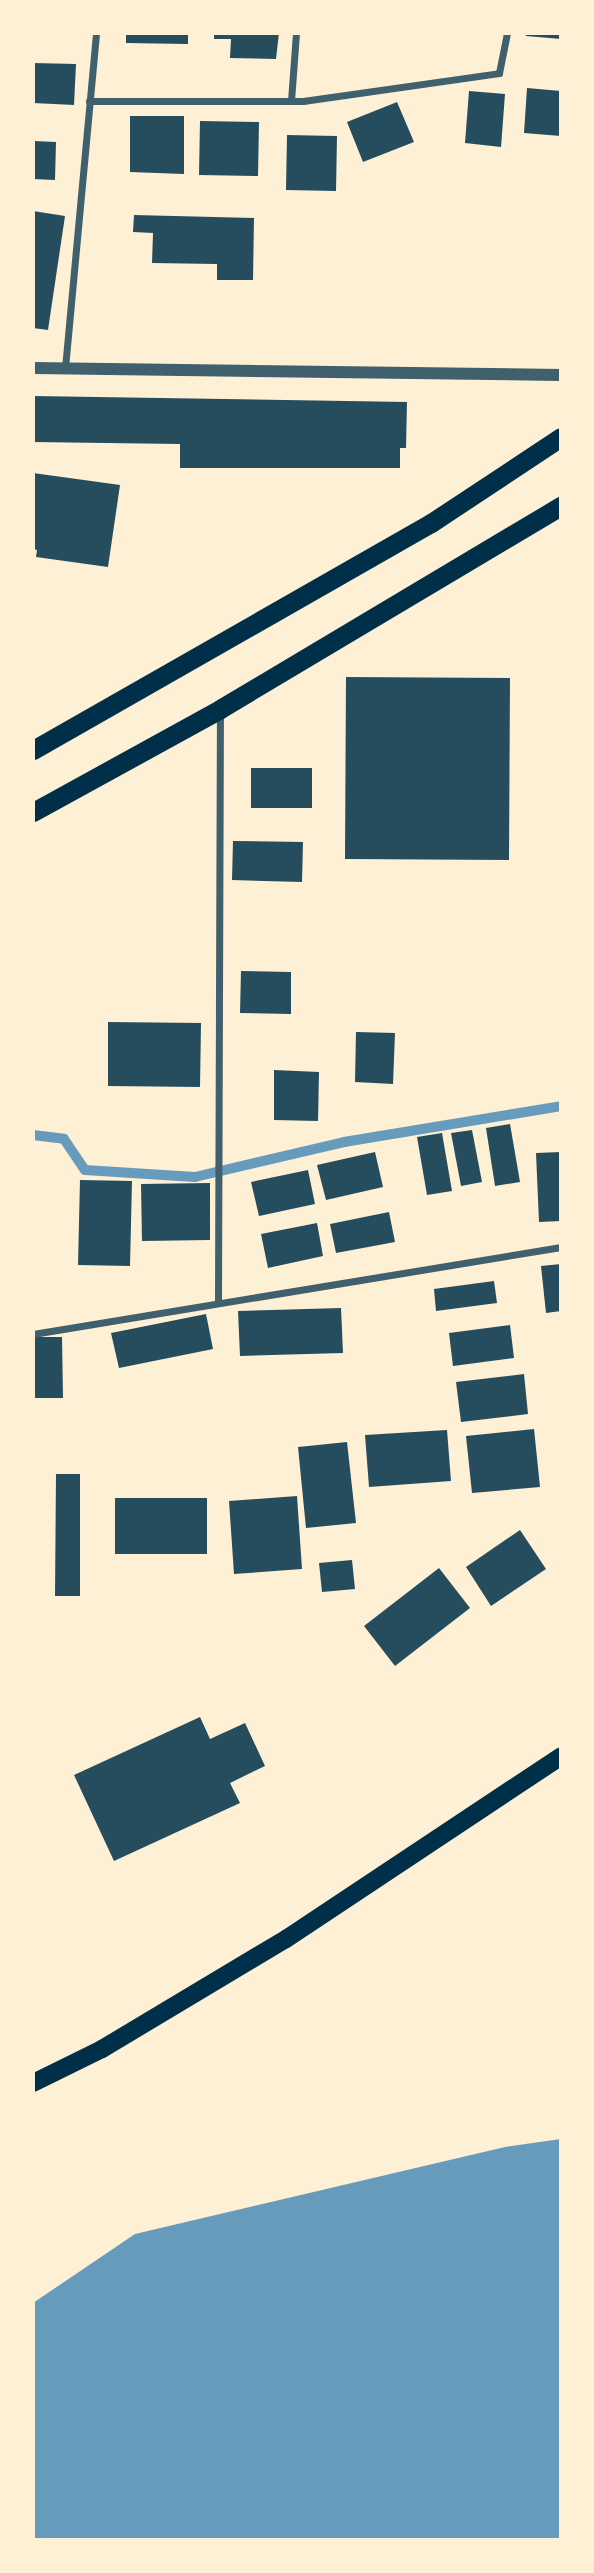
<!DOCTYPE html>
<html>
<head>
<meta charset="utf-8">
<style>
	body { margin:0 }
	#map { position:relative; width:594px; height:2573px; overflow:hidden; background:#fdf0d5; font-family:"PT Sans Narrow",sans-serif }
	div>[style] { position:absolute }
	.water>* { inset:0; background:#669bbc }
	.stream>* { height:10px; margin:-5px; padding:0 5px; transform-origin:5px; border-radius:5px; background:#669bbc }
	.building>* { inset:0; background:#264d5e }
	.minor>* { height:7px; margin:-3.5px; padding:0 3.5px; transform-origin:3.5px; border-radius:3.5px; background:#3f606c }
	.tertiary>* { height:12px; margin:-6px; padding:0 6px; transform-origin:6px; border-radius:6px; background:#3f606c }
	.primary>* { height:18px; margin:-9px; padding:0 9px; transform-origin:9px; border-radius:9px; background:#003049 }
	.trunk>* { height:19px; margin:-9.5px; padding:0 9.5px; transform-origin:9.5px; border-radius:9.5px; background:#003049 }
	span { translate:-50% -50%; white-space:nowrap; text-align:center; line-height:1.15; -webkit-text-stroke:7px #fdf0d5; paint-order:stroke }
	.frame { position:absolute; inset:0; border:35px solid #fdf0d5; pointer-events:none }
</style>
</head>
<body>
<div id="map">
	<div class="water">
		<i style="clip-path:polygon(561px 2139px,561px 2540px,33px 2540px,33px 2303px,135px 2234px,505px 2147px)"></i>
	</div>
	<div class="stream">
		<i style="left:33px;top:1135px;width:31px;rotate:7deg"></i>
		<i style="left:64px;top:1139px;width:37px;rotate:56deg"></i>
		<i style="left:85px;top:1170px;width:110px;rotate:3.6deg"></i>
		<i style="left:195px;top:1177px;width:153px;rotate:-13.2deg"></i>
		<i style="left:344px;top:1142px;width:220px;rotate:-9.4deg"></i>
	</div>
	<div class="building">
		<i style="clip-path:polygon(126px 33px,188px 33px,188px 44px,126px 43px)"></i>
		<i style="clip-path:polygon(214px 33px,279px 33px,276px 59px,230px 58px,231px 39px,214px 39px)"></i>
		<i style="clip-path:polygon(526px 33px,561px 33px,561px 39px,526px 36px)"></i>
		<i style="clip-path:polygon(33px 63px,76px 64px,74px 105px,33px 103px)"></i>
		<i style="clip-path:polygon(527px 88px,561px 91px,561px 136px,524px 133px)"></i>
		<i style="clip-path:polygon(469px 91px,505px 94px,501px 147px,465px 143px)"></i>
		<i style="clip-path:polygon(397px 102px,414px 142px,363px 162px,347px 122px)"></i>
		<i style="clip-path:polygon(130px 116px,184px 116px,184px 174px,130px 172px)"></i>
		<i style="clip-path:polygon(200px 121px,259px 122px,258px 176px,199px 175px)"></i>
		<i style="clip-path:polygon(287px 135px,337px 136px,336px 191px,286px 190px)"></i>
		<i style="clip-path:polygon(33px 141px,56px 142px,55px 180px,33px 179px)"></i>
		<i style="clip-path:polygon(33px 211px,65px 216px,48px 330px,33px 328px)"></i>
		<i style="clip-path:polygon(134px 215px,254px 218px,253px 280px,217px 280px,217px 264px,152px 263px,153px 233px,133px 232px)"></i>
		<i style="clip-path:polygon(33px 396px,407px 402px,406px 448px,400px 448px,400px 468px,180px 468px,180px 444px,33px 442px)"></i>
		<i style="clip-path:polygon(33px 473px,120px 485px,108px 567px,36px 557px,37px 550px,33px 549px)"></i>
		<i style="clip-path:polygon(346px 677px,510px 678px,509px 860px,345px 859px)"></i>
		<i style="clip-path:polygon(251px 768px,312px 768px,312px 808px,251px 808px)"></i>
		<i style="clip-path:polygon(233px 841px,303px 842px,302px 882px,232px 880px)"></i>
		<i style="clip-path:polygon(241px 971px,291px 972px,291px 1014px,240px 1013px)"></i>
		<i style="clip-path:polygon(108px 1022px,201px 1023px,200px 1087px,108px 1086px)"></i>
		<i style="clip-path:polygon(356px 1032px,395px 1033px,393px 1084px,355px 1082px)"></i>
		<i style="clip-path:polygon(274px 1070px,319px 1072px,318px 1121px,274px 1120px)"></i>
		<i style="clip-path:polygon(510px 1124px,520px 1182px,495px 1186px,486px 1128px)"></i>
		<i style="clip-path:polygon(472px 1130px,482px 1182px,461px 1186px,451px 1133px)"></i>
		<i style="clip-path:polygon(442px 1133px,452px 1191px,427px 1195px,417px 1137px)"></i>
		<i style="clip-path:polygon(375px 1152px,383px 1187px,326px 1200px,317px 1165px)"></i>
		<i style="clip-path:polygon(561px 1152px,561px 1221px,539px 1222px,536px 1153px)"></i>
		<i style="clip-path:polygon(308px 1170px,315px 1204px,259px 1216px,251px 1182px)"></i>
		<i style="clip-path:polygon(80px 1180px,132px 1181px,130px 1266px,78px 1265px)"></i>
		<i style="clip-path:polygon(210px 1183px,210px 1240px,142px 1241px,141px 1184px)"></i>
		<i style="clip-path:polygon(389px 1212px,395px 1242px,336px 1253px,330px 1224px)"></i>
		<i style="clip-path:polygon(317px 1223px,323px 1256px,268px 1268px,261px 1234px)"></i>
		<i style="clip-path:polygon(561px 1264px,561px 1311px,546px 1313px,541px 1266px)"></i>
		<i style="clip-path:polygon(494px 1281px,497px 1303px,436px 1311px,434px 1289px)"></i>
		<i style="clip-path:polygon(341px 1308px,343px 1353px,240px 1356px,238px 1311px)"></i>
		<i style="clip-path:polygon(206px 1314px,213px 1349px,119px 1368px,111px 1333px)"></i>
		<i style="clip-path:polygon(510px 1325px,514px 1358px,453px 1366px,449px 1333px)"></i>
		<i style="clip-path:polygon(33px 1337px,62px 1337px,63px 1398px,33px 1398px)"></i>
		<i style="clip-path:polygon(524px 1374px,528px 1414px,461px 1422px,456px 1382px)"></i>
		<i style="clip-path:polygon(534px 1429px,540px 1487px,472px 1493px,466px 1436px)"></i>
		<i style="clip-path:polygon(447px 1430px,451px 1481px,369px 1487px,365px 1435px)"></i>
		<i style="clip-path:polygon(347px 1442px,356px 1523px,306px 1528px,298px 1447px)"></i>
		<i style="clip-path:polygon(56px 1474px,80px 1474px,80px 1596px,55px 1596px)"></i>
		<i style="clip-path:polygon(297px 1496px,302px 1569px,234px 1574px,229px 1501px)"></i>
		<i style="clip-path:polygon(115px 1498px,207px 1498px,207px 1554px,115px 1554px)"></i>
		<i style="clip-path:polygon(520px 1530px,546px 1569px,491px 1606px,466px 1567px)"></i>
		<i style="clip-path:polygon(352px 1560px,355px 1589px,322px 1592px,319px 1563px)"></i>
		<i style="clip-path:polygon(439px 1568px,470px 1608px,395px 1666px,364px 1626px)"></i>
		<i style="clip-path:polygon(200px 1717px,210px 1739px,245px 1723px,265px 1766px,230px 1783px,240px 1803px,114px 1861px,74px 1775px)"></i>
	</div>
	<div class="minor">
		<i style="left:89px;top:101px;width:214px"></i>
		<i style="left:303px;top:101px;width:198px;rotate:-8.1deg"></i>
		<i style="left:499px;top:73px;width:41px;rotate:-78.7deg"></i>
		<i style="left:291px;top:101px;width:68px;rotate:-85.8deg"></i>
		<i style="left:65px;top:368px;width:336px;rotate:-84.7deg"></i>
		<i style="left:218px;top:1301px;width:588px;rotate:-89.81deg"></i>
		<i style="left:33px;top:1334px;width:535px;rotate:-9.36deg"></i>
	</div>
	<div class="tertiary">
		<i style="left:33px;top:368px;width:528px;rotate:0.76deg"></i>
	</div>
	<div class="primary">
		<i style="left:33px;top:2083px;width:77px;rotate:-26.2deg"></i>
		<i style="left:102px;top:2049px;width:214px;rotate:-30.9deg"></i>
		<i style="left:286px;top:1939px;width:330px;rotate:-33.6deg"></i>
	</div>
	<div class="trunk">
		<i style="left:33px;top:750px;width:458px;rotate:-29.7deg"></i>
		<i style="left:431px;top:523px;width:156px;rotate:-33.5deg"></i>
		<i style="left:33px;top:812px;width:213px;rotate:-28.8deg"></i>
		<i style="left:220px;top:709px;width:397px;rotate:-30.8deg"></i>
	</div>
	<div class="frame"></div>
</div>
</body>
</html>
